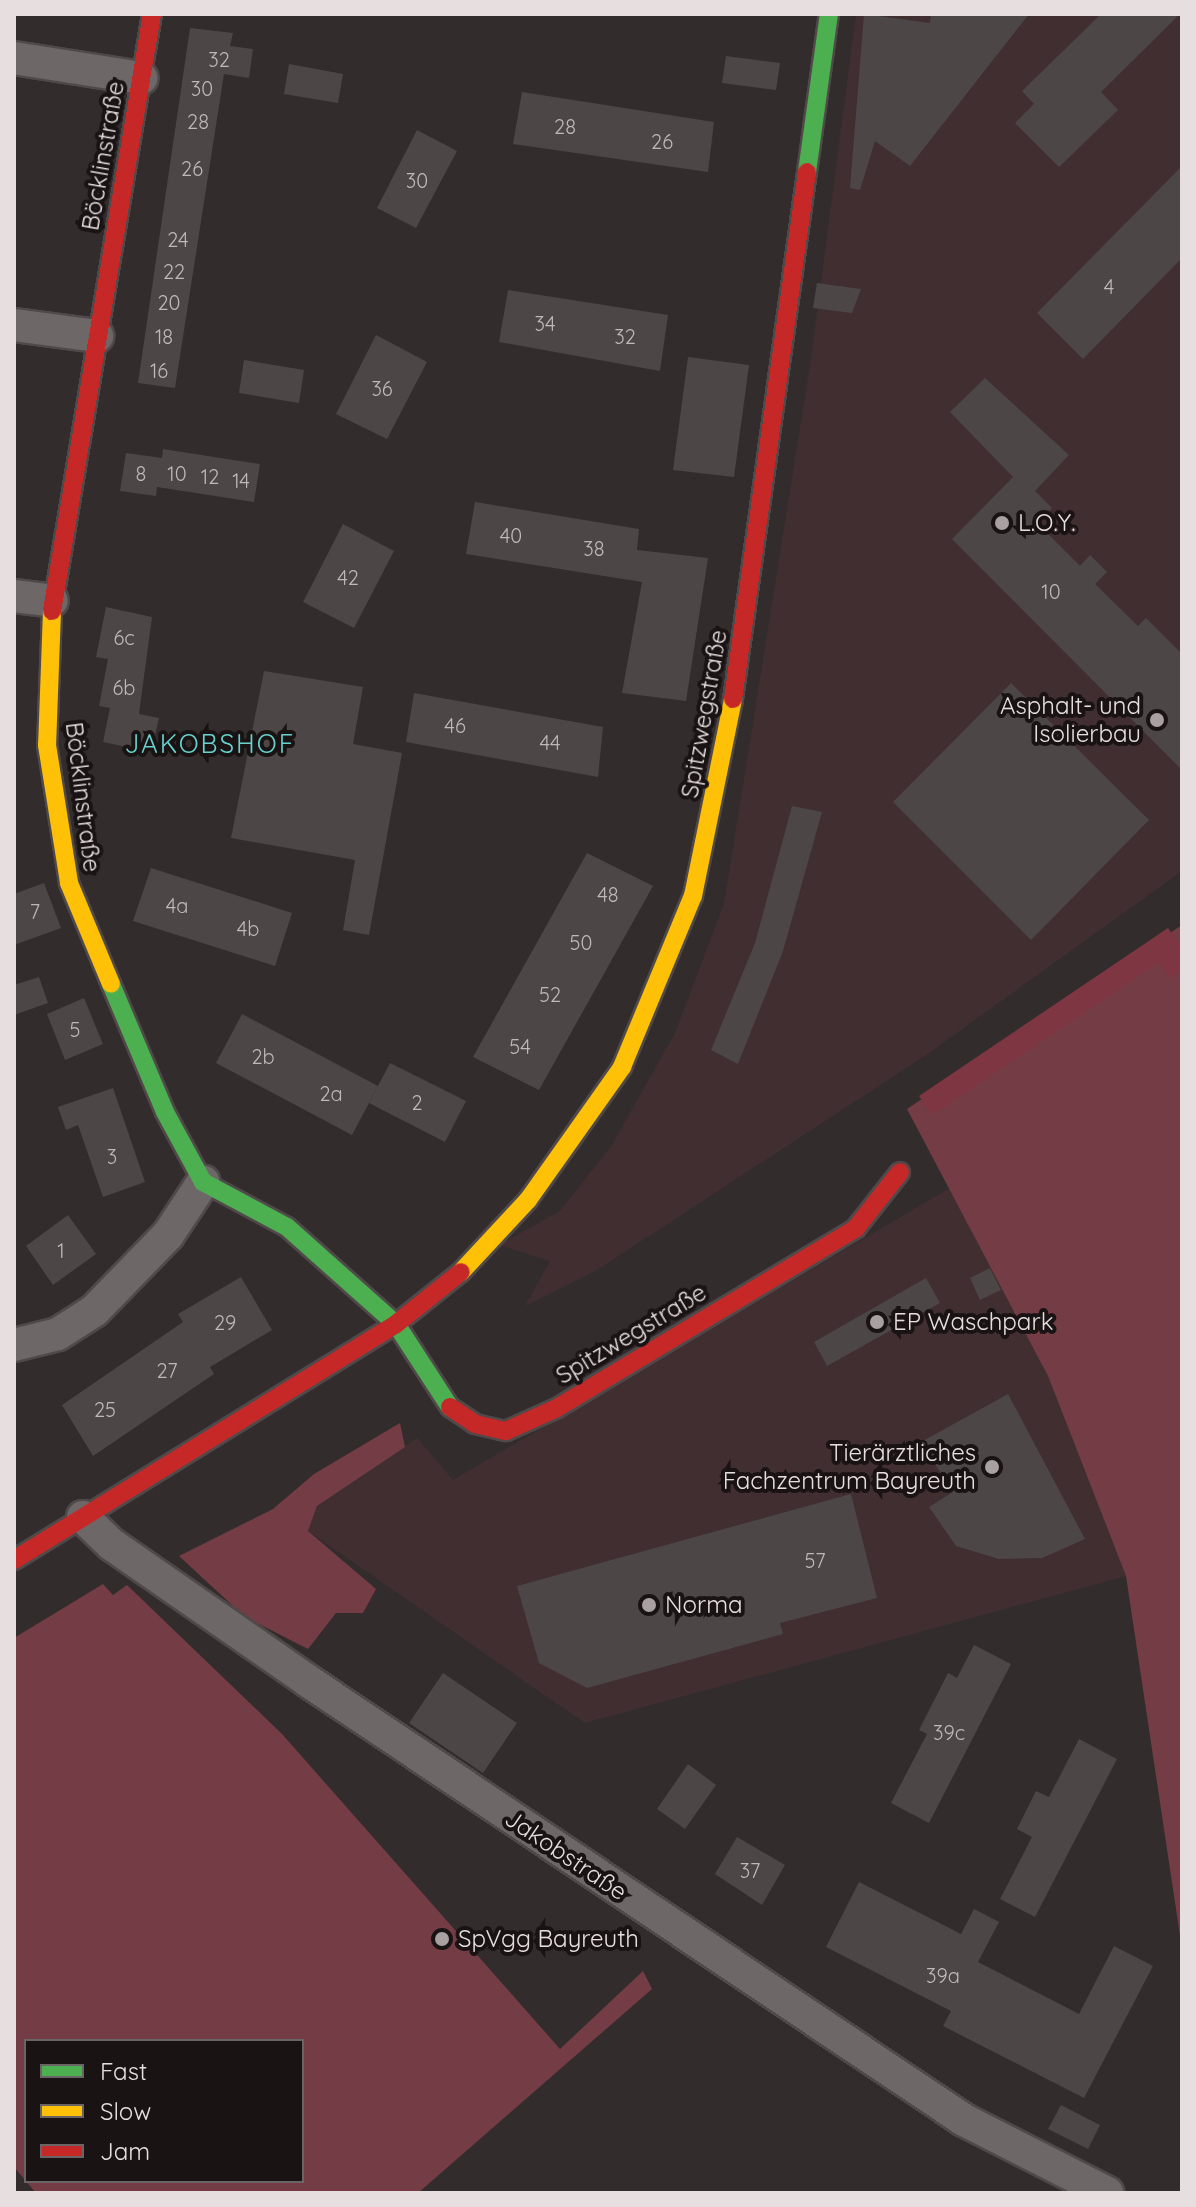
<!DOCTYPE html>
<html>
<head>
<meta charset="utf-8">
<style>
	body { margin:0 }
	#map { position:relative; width:1196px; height:2207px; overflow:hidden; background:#332c2d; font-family:Quicksand,sans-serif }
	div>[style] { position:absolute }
	.built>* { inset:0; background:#412e30 }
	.green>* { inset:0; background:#743c44 }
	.forest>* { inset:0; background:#7f3643 }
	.building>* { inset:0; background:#4c4647 }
	.roads { filter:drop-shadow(2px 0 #50494a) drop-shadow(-2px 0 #50494a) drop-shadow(0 2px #50494a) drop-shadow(0 -2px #50494a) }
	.street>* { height:32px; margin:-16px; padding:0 16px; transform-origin:16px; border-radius:16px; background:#6d6768 }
	.fast>* { height:18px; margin:-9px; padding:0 9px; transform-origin:9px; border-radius:9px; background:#4caf50 }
	.slow>* { height:18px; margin:-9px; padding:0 9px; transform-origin:9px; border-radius:9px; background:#ffc107 }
	.jam>* { height:18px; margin:-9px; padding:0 9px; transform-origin:9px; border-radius:9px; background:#c62828 }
	.dots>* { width:22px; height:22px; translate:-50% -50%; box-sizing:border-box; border:4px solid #191314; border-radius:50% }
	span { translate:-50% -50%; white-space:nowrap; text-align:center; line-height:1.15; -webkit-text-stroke:8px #191314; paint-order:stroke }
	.number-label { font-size:20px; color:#c0b8b9 }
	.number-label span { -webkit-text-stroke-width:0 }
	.street-label { font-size:24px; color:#e7dedf }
	.poi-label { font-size:24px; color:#e7dedf }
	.left { translate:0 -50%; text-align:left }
	.right { translate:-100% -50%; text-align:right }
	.neighbourhood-label { font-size:26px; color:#68d3cd; letter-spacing:2px }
	.frame { position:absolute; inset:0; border:16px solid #e7dedf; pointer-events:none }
	.legend { position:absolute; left:24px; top:2039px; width:280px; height:144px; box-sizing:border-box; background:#191314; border:2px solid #6b6465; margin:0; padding:10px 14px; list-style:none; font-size:24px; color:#e7dedf }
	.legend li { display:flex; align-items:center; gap:16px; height:40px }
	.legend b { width:40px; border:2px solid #6b6465 }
</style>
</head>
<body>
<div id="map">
	<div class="built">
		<i style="clip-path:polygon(856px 14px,1182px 14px,1182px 871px,926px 1055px,597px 1270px,525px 1306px,550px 1261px,499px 1245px,560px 1211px,612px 1145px,675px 1033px,724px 904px,811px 359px)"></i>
		<i style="clip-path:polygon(950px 1188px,1048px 1376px,1126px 1576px,585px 1723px,308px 1531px,317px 1506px,417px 1438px,453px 1480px)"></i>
	</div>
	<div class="green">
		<i style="clip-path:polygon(1182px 925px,1182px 1949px,1126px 1576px,1048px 1376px,907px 1109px)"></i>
		<i style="clip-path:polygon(400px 1423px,405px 1447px,317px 1506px,308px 1531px,376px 1589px,363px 1613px,336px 1613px,308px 1649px,245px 1617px,179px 1556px,273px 1509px,314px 1474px)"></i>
		<i style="clip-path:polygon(evenodd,103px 1584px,113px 1595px,127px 1585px,282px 1734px,560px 2049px,643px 1971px,652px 1989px,418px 2193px,36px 2193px,14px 2167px,14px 1638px,103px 1584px,302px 2041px,302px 2181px,26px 2181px,26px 2041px,302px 2041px)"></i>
	</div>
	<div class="forest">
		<i style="clip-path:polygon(1168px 928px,1182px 949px,1182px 970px,1170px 978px,1158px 963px,932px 1115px,919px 1096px)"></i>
	</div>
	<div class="building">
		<i style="clip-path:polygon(864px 14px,930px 23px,931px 14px,1029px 14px,910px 166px,875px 141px,860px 190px,850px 188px)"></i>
		<i style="clip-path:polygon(1101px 14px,1180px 14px,1101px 92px,1118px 110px,1059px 167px,1015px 123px,1034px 104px,1022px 91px)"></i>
		<i style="clip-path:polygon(190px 28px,233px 33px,230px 46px,253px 49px,249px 78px,224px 74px,175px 388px,138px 383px)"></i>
		<i style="clip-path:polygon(726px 56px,780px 63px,776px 90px,722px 83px)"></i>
		<i style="clip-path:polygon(289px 64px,343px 74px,338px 103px,284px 94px)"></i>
		<i style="clip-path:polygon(522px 92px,714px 122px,708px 172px,513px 144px)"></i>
		<i style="clip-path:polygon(417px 130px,457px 151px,416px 228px,377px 208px)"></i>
		<i style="clip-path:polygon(1182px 166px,1182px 258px,1083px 359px,1037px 313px)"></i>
		<i style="clip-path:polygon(817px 283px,861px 289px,852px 313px,813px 308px)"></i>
		<i style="clip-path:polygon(508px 290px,668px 315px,660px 371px,499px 342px)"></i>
		<i style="clip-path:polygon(376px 335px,427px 362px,387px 439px,336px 414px)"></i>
		<i style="clip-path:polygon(688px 357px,749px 365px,734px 477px,673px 470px)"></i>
		<i style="clip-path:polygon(244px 360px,304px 370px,299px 403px,239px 393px)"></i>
		<i style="clip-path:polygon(985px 378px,1069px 455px,1035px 491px,1052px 508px,1037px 523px,1080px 566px,1090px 555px,1107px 572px,1095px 584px,1138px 626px,1146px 618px,1182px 654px,1182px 770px,952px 539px,1013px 477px,950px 412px)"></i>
		<i style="clip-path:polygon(163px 449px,260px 464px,254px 502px,157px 487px,156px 496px,120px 491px,126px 453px,162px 458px)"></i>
		<i style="clip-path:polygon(475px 502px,639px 529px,637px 550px,708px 558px,686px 701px,622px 693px,642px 582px,466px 554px)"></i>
		<i style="clip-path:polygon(343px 524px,394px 551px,354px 628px,303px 602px)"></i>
		<i style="clip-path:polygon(106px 607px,152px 617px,139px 714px,159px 718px,151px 752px,103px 742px,110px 708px,99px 706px,108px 659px,96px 657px)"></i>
		<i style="clip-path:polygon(264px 671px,363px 687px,353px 744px,402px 753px,369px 935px,343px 930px,355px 860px,231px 838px)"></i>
		<i style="clip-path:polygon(1011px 683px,1149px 820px,1031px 940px,893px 802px)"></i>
		<i style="clip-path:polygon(414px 693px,603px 727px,598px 777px,406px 742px)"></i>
		<i style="clip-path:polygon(792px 806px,822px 812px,783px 951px,738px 1064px,711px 1050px,755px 943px)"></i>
		<i style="clip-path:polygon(587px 853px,653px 886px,539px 1090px,473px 1057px)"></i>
		<i style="clip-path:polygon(151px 868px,292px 913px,275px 966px,133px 921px)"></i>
		<i style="clip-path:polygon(44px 883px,61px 928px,14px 945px,14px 894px)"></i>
		<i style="clip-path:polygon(39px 977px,48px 1003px,14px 1015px,14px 985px)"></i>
		<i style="clip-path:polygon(84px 998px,103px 1044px,65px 1060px,47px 1014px)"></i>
		<i style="clip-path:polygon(242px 1014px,378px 1086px,352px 1135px,216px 1063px)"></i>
		<i style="clip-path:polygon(390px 1063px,466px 1101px,445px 1142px,369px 1103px)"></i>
		<i style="clip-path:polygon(113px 1088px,145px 1182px,103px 1197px,78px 1125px,66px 1130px,58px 1107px)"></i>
		<i style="clip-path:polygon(68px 1215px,96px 1254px,53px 1285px,26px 1246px)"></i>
		<i style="clip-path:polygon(990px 1268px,1001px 1290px,980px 1300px,970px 1278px)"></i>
		<i style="clip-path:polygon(241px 1277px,272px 1330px,210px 1367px,214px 1374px,93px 1456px,62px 1405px,183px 1322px,178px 1314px)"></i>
		<i style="clip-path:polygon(926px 1278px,940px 1303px,827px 1366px,814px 1342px)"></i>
		<i style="clip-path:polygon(1008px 1394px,1085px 1539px,1042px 1558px,999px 1559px,956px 1546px,929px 1507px,953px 1492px,921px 1442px)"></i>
		<i style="clip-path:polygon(851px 1494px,877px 1598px,780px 1623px,783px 1634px,587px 1688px,539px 1663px,517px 1586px)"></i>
		<i style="clip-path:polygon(974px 1645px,1011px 1664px,929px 1823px,891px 1803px,927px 1734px,919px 1730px,948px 1673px,957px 1678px)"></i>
		<i style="clip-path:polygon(443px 1673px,517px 1723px,483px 1773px,409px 1723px)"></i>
		<i style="clip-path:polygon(1079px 1739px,1117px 1759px,1035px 1917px,1000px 1899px,1032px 1837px,1017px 1829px,1036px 1791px,1049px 1797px)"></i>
		<i style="clip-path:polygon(688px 1764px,716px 1785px,685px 1829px,657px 1809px)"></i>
		<i style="clip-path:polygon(737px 1837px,785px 1865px,762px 1905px,715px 1874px)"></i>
		<i style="clip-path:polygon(859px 1882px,961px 1934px,974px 1909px,999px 1922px,978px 1962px,1079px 2014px,1114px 1946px,1153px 1966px,1084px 2098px,943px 2026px,951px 2011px,826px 1947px)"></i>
		<i style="clip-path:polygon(1061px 2105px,1100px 2125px,1088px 2149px,1048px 2129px)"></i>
	</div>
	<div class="roads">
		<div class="street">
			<i style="left:14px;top:58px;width:129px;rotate:8.9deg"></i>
			<i style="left:14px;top:325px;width:84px;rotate:7.5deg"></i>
			<i style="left:14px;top:596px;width:38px;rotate:7deg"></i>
			<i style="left:14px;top:1345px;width:45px;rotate:-14deg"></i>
			<i style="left:58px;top:1334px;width:43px;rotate:-32.6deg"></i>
			<i style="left:94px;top:1311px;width:106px;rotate:-45.8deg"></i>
			<i style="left:168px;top:1235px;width:64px;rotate:-56.6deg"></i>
			<i style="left:83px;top:1517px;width:39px;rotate:44deg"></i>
			<i style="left:111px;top:1544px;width:240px;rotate:34.8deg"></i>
			<i style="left:308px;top:1681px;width:789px;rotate:33.79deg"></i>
			<i style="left:964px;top:2120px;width:161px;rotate:27deg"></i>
		</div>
		<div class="fast">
			<i style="left:807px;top:172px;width:160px;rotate:-82.1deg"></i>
			<i style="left:111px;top:984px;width:139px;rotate:67.1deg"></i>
			<i style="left:165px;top:1112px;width:80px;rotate:61.5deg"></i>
			<i style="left:203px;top:1182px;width:95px;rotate:28.2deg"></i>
			<i style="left:287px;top:1227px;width:146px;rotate:41.7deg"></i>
			<i style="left:396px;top:1324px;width:99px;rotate:57deg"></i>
		</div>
		<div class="slow">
			<i style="left:52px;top:611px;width:134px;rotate:92.1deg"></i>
			<i style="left:47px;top:745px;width:140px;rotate:80.9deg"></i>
			<i style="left:69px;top:883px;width:109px;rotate:67.4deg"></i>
			<i style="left:461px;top:1272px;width:98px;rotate:-47.1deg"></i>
			<i style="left:528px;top:1200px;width:163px;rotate:-54.7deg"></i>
			<i style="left:622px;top:1067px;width:185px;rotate:-67.5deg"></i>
			<i style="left:693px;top:896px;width:201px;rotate:-78.5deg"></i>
		</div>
		<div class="jam">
			<i style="left:52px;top:611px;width:605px;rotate:-80.49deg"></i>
			<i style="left:733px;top:699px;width:532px;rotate:-82.01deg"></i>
			<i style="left:450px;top:1407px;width:30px;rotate:34deg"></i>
			<i style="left:475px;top:1424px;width:32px;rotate:13deg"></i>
			<i style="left:506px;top:1431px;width:56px;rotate:-24.3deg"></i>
			<i style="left:557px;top:1408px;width:349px;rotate:-31deg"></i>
			<i style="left:856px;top:1228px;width:71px;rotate:-51.8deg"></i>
			<i style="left:14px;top:1560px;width:449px;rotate:-31.7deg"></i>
			<i style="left:396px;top:1324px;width:83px;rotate:-38.7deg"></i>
		</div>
	</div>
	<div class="dots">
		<i style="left:1002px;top:523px;background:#a8a0a1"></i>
		<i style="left:1157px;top:720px;background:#a8a0a1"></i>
		<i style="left:877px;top:1322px;background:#a8a0a1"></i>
		<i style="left:992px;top:1467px;background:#a8a0a1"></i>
		<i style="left:649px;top:1605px;background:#a8a0a1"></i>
		<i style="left:442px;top:1939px;background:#a8a0a1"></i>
	</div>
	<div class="number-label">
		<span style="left:219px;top:59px">32</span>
		<span style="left:202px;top:88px">30</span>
		<span style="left:198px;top:121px">28</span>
		<span style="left:565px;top:126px">28</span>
		<span style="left:662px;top:141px">26</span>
		<span style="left:192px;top:168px">26</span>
		<span style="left:417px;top:180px">30</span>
		<span style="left:178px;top:239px">24</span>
		<span style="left:174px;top:271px">22</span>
		<span style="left:1109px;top:286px">4</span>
		<span style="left:169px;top:302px">20</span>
		<span style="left:545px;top:323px">34</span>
		<span style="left:164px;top:336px">18</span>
		<span style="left:625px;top:336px">32</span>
		<span style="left:159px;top:370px">16</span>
		<span style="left:382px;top:388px">36</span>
		<span style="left:141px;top:473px">8</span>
		<span style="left:177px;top:473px">10</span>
		<span style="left:210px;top:476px">12</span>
		<span style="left:241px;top:480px">14</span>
		<span style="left:511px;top:535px">40</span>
		<span style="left:594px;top:548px">38</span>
		<span style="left:348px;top:577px">42</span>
		<span style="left:1051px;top:591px">10</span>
		<span style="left:124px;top:637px">6c</span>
		<span style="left:124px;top:687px">6b</span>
		<span style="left:455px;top:725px">46</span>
		<span style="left:550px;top:742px">44</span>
		<span style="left:608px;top:894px">48</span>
		<span style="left:177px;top:905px">4a</span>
		<span style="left:35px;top:911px">7</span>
		<span style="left:248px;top:928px">4b</span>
		<span style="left:581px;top:942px">50</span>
		<span style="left:550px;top:994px">52</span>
		<span style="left:75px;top:1029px">5</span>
		<span style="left:520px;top:1046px">54</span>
		<span style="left:263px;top:1056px">2b</span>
		<span style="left:331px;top:1093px">2a</span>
		<span style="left:417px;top:1102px">2</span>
		<span style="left:112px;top:1156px">3</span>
		<span style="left:61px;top:1250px">1</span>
		<span style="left:225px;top:1322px">29</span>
		<span style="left:167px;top:1370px">27</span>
		<span style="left:105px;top:1409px">25</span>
		<span style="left:815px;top:1560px">57</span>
		<span style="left:949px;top:1732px">39c</span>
		<span style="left:750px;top:1870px">37</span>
		<span style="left:943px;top:1975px">39a</span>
	</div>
	<div class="street-label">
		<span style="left:103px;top:156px;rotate:-80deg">Böcklinstraße</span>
		<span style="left:704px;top:714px;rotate:-80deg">Spitzwegstraße</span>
		<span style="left:83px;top:797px;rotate:83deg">Böcklinstraße</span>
		<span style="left:631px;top:1334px;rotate:-31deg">Spitzwegstraße</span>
		<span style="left:566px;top:1855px;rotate:34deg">Jakobstraße</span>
	</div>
	<div class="poi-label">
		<span class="left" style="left:1018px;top:523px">L.O.Y.</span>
		<span class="right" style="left:1141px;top:720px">Asphalt- und<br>Isolierbau</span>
		<span class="left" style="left:893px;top:1322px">EP Waschpark</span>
		<span class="right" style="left:976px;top:1467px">Tierärztliches<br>Fachzentrum Bayreuth</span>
		<span class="left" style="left:665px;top:1605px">Norma</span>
		<span class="left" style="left:458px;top:1939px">SpVgg Bayreuth</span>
	</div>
	<div class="neighbourhood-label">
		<span style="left:210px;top:744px">JAKOBSHOF</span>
	</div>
	<div class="frame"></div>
	<ul class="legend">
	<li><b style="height:10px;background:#4caf50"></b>Fast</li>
	<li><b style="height:10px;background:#ffc107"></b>Slow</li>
	<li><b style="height:10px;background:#c62828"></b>Jam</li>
	</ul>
</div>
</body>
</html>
